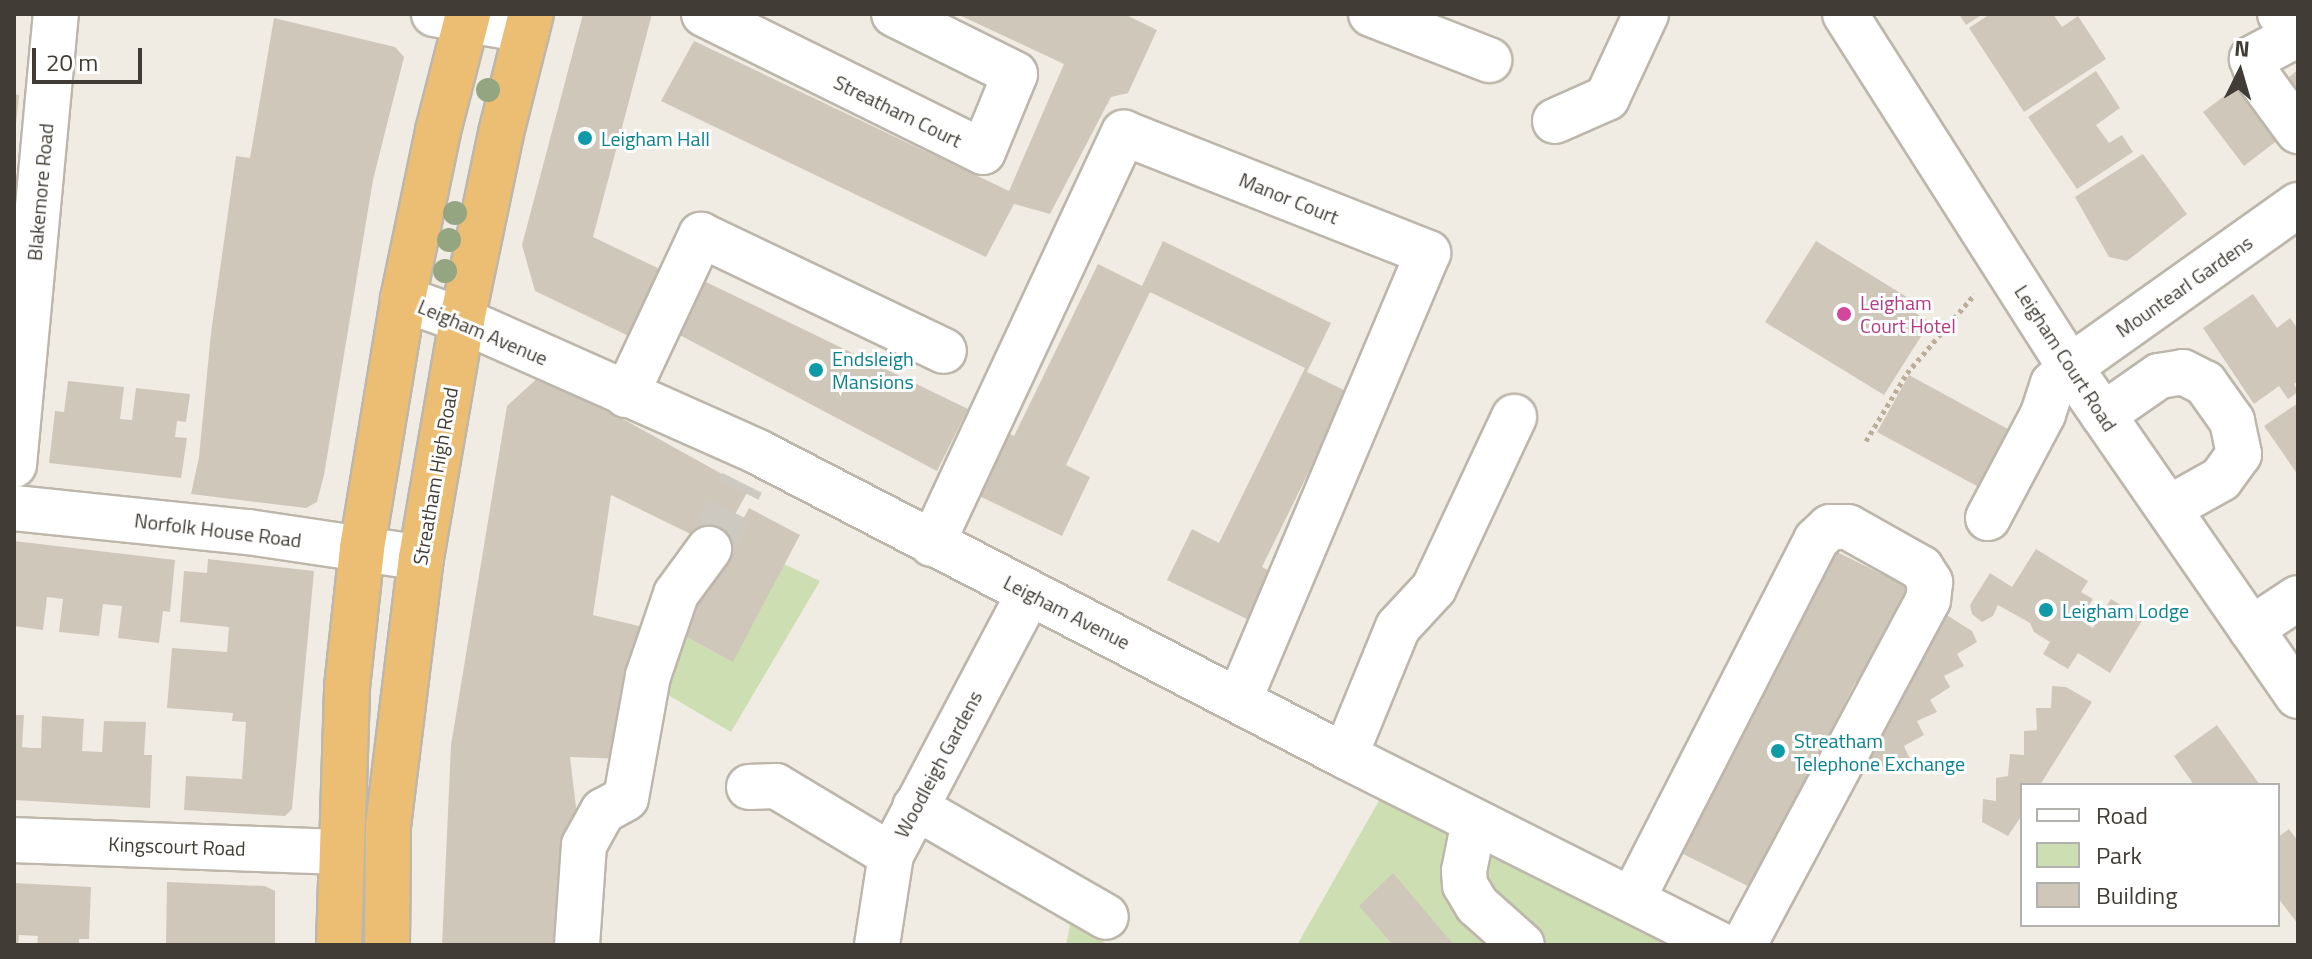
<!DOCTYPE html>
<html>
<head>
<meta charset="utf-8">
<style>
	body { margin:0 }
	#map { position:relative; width:2312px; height:959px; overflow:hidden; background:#f0ece4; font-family:"Titillium Web",sans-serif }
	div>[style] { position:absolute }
	.green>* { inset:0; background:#cddfb2 }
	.building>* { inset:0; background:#d0c7bb }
	.minor-tunnel>* { height:44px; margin-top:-22px; transform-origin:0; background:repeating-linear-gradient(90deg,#cdc9c1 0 44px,transparent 0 66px) }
	.path>* { height:5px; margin-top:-2.5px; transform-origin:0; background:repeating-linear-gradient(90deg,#baae9b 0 4px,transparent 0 8px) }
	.roads { filter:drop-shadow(2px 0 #bdb6ab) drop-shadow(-2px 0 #bdb6ab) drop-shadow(0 2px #bdb6ab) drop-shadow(0 -2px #bdb6ab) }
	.minor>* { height:44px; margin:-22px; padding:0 22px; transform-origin:22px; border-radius:22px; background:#fff }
	.highway>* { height:44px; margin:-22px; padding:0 22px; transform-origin:22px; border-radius:22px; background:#ebbe74 }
	.trees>* { width:24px; height:24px; margin:-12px; border-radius:50%; background:#94a581 }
	.dots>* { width:22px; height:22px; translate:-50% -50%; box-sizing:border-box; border:4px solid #fff; border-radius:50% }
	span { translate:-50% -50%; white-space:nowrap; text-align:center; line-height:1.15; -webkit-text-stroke:6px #fff; paint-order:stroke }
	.street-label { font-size:20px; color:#413c35 }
	.culture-label { font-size:20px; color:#0d838f }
	.left { translate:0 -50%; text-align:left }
	.hotel-label { font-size:20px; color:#b23c85 }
	.frame { position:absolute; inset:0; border:16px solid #413c35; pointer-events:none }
	.legend { position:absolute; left:2020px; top:783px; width:260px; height:144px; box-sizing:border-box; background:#fff; border:2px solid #b3b1ae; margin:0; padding:10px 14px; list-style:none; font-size:24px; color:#413c35 }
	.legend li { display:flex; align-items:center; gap:16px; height:40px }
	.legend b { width:40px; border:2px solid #b3b1ae }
	.north { position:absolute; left:2200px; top:32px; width:80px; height:80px; -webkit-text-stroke:6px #fff; paint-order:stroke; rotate:5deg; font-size:22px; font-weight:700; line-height:32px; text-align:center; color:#413c35 }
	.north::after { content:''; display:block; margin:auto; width:28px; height:36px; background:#413c35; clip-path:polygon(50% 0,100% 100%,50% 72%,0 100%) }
	.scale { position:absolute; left:32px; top:48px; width:110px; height:36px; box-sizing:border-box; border:4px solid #413c35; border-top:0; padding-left:10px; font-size:24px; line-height:28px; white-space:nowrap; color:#413c35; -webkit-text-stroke:6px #fff; paint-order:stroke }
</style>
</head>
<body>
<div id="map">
	<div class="green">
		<i style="clip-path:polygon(738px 517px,743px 521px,683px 635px,733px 661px,784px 564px,820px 581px,731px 732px,668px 695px,677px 634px)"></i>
		<i style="clip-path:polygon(1380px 799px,1686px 945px,1297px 945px)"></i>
		<i style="clip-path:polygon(1071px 920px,1108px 945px,1066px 945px)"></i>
	</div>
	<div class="building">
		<i style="clip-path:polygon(583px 14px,652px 14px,593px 237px,668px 273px,637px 340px,535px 291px,522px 245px)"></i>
		<i style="clip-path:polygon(957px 14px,1124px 14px,1157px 30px,1128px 93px,1111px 97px,1050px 214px,1014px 204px,986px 257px,661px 101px,694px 41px,1009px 191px,1064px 64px)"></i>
		<i style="clip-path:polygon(1959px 14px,1983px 14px,1966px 25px)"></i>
		<i style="clip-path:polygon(1990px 14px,2053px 14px,2062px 27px,2078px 16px,2106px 59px,2024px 112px,1969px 28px)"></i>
		<i style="clip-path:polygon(274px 18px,395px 47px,404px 57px,373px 180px,324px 475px,317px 502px,306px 508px,191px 494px,199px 457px,211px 333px,236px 156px,250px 158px)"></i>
		<i style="clip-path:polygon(2298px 70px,2298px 106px,2281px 83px)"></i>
		<i style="clip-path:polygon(2096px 71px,2120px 108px,2096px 125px,2109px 143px,2122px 135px,2133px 152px,2077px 189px,2028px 117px)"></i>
		<i style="clip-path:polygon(2247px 79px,2287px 133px,2244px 166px,2203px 112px)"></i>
		<i style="clip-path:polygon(14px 94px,19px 95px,16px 124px,14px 124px)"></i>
		<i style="clip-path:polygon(2143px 154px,2187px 214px,2127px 261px,2109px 257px,2075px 197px)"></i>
		<i style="clip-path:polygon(1163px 241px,1331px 323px,1307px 372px,1348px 392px,1262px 567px,1276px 574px,1253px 622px,1167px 580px,1192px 529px,1219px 543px,1305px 368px,1150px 292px,1066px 465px,1090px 477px,1062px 536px,965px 489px,995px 427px,1014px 436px,1098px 264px,1142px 286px)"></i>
		<i style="clip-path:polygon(1816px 241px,1910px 299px,1906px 307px,1930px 322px,1884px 395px,1765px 322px)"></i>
		<i style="clip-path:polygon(706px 282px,968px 409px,937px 471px,672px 331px)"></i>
		<i style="clip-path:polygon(2253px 294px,2277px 328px,2290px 318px,2298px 329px,2298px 381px,2294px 384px,2298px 392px,2288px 399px,2279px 386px,2254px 404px,2203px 328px)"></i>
		<i style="clip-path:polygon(542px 374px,749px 489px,717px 547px,611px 495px,593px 615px,643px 627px,623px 759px,570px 757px,576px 807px,570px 945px,442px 945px,451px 745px,507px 406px)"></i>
		<i style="clip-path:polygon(1909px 375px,2017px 434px,1986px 491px,1877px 432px)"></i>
		<i style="clip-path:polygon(68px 381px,124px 387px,120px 419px,132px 420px,136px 388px,190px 394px,186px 422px,177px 421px,175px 437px,187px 438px,181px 478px,49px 463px,55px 411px,64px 412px)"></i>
		<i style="clip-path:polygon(2298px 403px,2298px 475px,2264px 426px)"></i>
		<i style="clip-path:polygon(749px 508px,800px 535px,733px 662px,683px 635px)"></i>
		<i style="clip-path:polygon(14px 541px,175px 560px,170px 612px,163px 611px,159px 643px,118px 638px,122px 606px,113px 605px,103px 604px,99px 636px,59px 632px,63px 599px,47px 597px,43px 630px,14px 626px)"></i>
		<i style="clip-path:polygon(2036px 549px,2088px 581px,2081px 592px,2093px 599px,2080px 620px,2093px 628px,2111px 599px,2143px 619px,2110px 673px,2078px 653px,2068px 669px,2043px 654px,2050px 642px,2034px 632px,2030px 623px,1998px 605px,1993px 616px,1982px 622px,1972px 614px,1970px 605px,1990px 573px,2012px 587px)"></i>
		<i style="clip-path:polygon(1835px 551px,1918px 592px,1872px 690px,1855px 683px,1772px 849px,1760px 892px,1679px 852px,1698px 812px,1702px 814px)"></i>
		<i style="clip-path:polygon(208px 559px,314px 571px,292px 809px,285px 816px,184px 810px,186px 776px,242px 779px,246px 722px,232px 721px,233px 713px,167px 708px,172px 648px,227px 652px,229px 627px,180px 622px,184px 571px,207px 573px)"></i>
		<i style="clip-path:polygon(1945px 614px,1972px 631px,1977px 642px,1957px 654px,1964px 666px,1944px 676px,1950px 687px,1930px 700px,1937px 712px,1917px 721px,1924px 735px,1904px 746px,1910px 759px,1891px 773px,1863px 753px)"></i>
		<i style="clip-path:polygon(2052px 686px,2066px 687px,2092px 702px,2040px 785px,2022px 785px,2022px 815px,2008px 836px,1982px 822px,1983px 799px,1996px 801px,1996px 778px,2008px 776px,2010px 754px,2024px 755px,2024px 731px,2037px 730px,2036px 708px,2051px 708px)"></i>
		<i style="clip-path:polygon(14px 715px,24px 715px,22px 747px,31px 748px,41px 748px,42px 716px,84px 719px,82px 751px,102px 752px,104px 721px,146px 722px,144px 755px,152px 755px,150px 808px,14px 800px)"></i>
		<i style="clip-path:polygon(2217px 725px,2260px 785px,2194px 785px,2174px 756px)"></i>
		<i style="clip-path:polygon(2289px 829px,2298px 841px,2298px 924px,2278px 898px,2278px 837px)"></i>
		<i style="clip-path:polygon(1393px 873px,1454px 945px,1393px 945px,1359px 906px)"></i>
		<i style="clip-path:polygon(167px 882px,265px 886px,275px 891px,275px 945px,166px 945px)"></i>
		<i style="clip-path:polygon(14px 883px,91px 887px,89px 939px,79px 939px,79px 945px,37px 945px,38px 936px,19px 935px,18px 945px,14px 945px)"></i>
	</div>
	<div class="minor-tunnel">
		<i style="left:709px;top:549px;width:74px;rotate:-63.4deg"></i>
	</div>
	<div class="path">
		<i style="left:1866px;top:441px;width:79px;rotate:-58.9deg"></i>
		<i style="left:1907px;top:373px;width:104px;rotate:-49.3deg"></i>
	</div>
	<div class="roads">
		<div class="minor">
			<i style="left:434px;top:14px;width:94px;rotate:9.8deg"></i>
			<i style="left:704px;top:14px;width:311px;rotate:26.3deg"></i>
			<i style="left:983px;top:152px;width:84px;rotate:-67.7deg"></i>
			<i style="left:1015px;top:74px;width:135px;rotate:-153.6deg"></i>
			<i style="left:1371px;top:14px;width:127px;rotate:21.3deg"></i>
			<i style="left:1845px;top:14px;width:419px;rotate:57.5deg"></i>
			<i style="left:2070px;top:367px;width:400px;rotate:55.3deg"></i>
			<i style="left:2280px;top:14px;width:16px;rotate:50deg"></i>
			<i style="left:2290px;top:26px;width:14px;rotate:102deg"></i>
			<i style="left:2287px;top:40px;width:40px;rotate:152deg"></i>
			<i style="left:2252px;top:59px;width:20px;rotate:70deg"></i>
			<i style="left:2259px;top:78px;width:66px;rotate:53.7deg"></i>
			<i style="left:1555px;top:121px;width:57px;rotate:-23.9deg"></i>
			<i style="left:1607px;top:98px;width:93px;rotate:-65.1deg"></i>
			<i style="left:403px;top:299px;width:63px;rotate:19.6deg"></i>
			<i style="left:462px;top:320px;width:324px;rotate:24deg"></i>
			<i style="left:758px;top:452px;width:661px;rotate:27.38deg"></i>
			<i style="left:1345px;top:756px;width:421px;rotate:26.7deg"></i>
			<i style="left:626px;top:395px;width:177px;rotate:-64.9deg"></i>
			<i style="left:701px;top:235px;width:269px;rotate:25.5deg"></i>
			<i style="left:2103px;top:415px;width:68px;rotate:-34.9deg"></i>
			<i style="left:2159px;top:376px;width:24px;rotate:-9deg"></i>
			<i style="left:2183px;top:372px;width:25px;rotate:27deg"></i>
			<i style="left:2205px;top:383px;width:47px;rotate:54.6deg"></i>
			<i style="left:2232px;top:421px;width:34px;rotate:78deg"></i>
			<i style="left:2239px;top:454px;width:31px;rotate:126deg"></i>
			<i style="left:2221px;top:479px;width:60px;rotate:150.9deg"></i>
			<i style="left:14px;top:465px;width:453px;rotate:-84.7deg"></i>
			<i style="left:14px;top:508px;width:235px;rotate:5.9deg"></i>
			<i style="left:248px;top:532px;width:175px;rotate:8.5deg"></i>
			<i style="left:1988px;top:518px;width:118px;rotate:-62.1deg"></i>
			<i style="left:2043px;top:414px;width:32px;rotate:-72deg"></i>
			<i style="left:2053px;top:384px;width:24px;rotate:-45deg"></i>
			<i style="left:2070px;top:367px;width:280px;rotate:-35.4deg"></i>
			<i style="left:932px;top:544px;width:454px;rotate:-65deg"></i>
			<i style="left:1124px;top:133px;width:327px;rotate:21.5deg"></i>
			<i style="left:1428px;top:253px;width:484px;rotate:112.9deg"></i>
			<i style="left:2251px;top:629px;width:56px;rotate:-33.4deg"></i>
			<i style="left:1345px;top:756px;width:139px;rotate:-67.7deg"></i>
			<i style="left:1398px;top:627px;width:53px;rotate:-47.3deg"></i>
			<i style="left:1434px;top:588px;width:189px;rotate:-64.9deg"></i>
			<i style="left:749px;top:787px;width:27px;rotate:-2deg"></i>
			<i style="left:776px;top:786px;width:134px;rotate:31deg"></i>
			<i style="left:915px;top:807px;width:220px;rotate:29.9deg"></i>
			<i style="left:1474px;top:821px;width:51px;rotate:101.3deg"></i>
			<i style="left:1464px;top:871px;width:14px;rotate:86deg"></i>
			<i style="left:1465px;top:885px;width:23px;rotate:59deg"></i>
			<i style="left:1477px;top:905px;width:60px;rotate:41.6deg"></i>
			<i style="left:14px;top:840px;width:325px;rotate:2.1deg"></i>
			<i style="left:1632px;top:900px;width:404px;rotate:-62.9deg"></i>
			<i style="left:1816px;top:540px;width:19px;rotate:-43deg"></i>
			<i style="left:1830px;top:527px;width:18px"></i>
			<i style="left:1848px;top:527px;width:84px;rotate:29.3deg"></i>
			<i style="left:1921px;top:568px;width:17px;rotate:57deg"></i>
			<i style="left:1930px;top:582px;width:18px;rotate:96deg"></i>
			<i style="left:1928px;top:600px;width:391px;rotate:118.1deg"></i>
			<i style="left:577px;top:945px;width:100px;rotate:-86deg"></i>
			<i style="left:584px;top:845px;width:39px;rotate:-61deg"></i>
			<i style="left:603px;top:811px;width:26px;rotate:-29deg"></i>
			<i style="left:626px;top:798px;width:124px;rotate:-79.8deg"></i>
			<i style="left:648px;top:676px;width:87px;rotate:-71.1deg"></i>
			<i style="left:676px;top:594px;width:56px;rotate:-53.7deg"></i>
			<i style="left:877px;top:945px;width:91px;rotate:-81.2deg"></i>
			<i style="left:891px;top:855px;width:296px;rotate:-62.2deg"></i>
		</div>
		<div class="highway">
			<i style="left:339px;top:945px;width:258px;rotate:-88.2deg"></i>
			<i style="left:347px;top:687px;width:140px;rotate:-83.8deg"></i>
			<i style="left:362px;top:548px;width:252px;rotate:-80.6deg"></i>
			<i style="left:403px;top:299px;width:172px;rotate:-78.2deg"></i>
			<i style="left:438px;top:131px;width:121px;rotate:-75.6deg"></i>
			<i style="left:387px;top:945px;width:119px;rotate:-89.5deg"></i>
			<i style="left:388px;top:826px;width:270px;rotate:-83deg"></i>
			<i style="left:421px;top:558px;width:242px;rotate:-80.2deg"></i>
			<i style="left:462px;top:320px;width:191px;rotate:-78.2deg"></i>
			<i style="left:501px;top:133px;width:123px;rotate:-75.9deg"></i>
		</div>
	</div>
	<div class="trees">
		<i style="left:488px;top:90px"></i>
		<i style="left:455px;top:213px"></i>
		<i style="left:449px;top:240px"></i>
		<i style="left:445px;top:271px"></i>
	</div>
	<div class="dots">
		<i style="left:585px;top:138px;background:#0f9aa8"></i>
		<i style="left:1844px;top:314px;background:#d1479c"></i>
		<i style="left:816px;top:370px;background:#0f9aa8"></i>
		<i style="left:2046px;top:610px;background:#0f9aa8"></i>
		<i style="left:1778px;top:751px;background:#0f9aa8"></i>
	</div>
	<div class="street-label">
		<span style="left:898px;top:111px;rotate:26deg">Streatham Court</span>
		<span style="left:40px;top:192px;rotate:-85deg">Blakemore Road</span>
		<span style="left:1289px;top:198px;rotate:22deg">Manor Court</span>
		<span style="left:2184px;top:286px;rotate:-35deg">Mountearl Gardens</span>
		<span style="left:483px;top:332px;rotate:23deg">Leigham Avenue</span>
		<span style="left:2066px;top:358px;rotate:57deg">Leigham Court Road</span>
		<span style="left:435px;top:476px;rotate:-80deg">Streatham High Road</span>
		<span style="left:218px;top:530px;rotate:7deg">Norfolk House Road</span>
		<span style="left:1067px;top:612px;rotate:27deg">Leigham Avenue</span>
		<span style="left:938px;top:764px;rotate:-62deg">Woodleigh Gardens</span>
		<span style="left:177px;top:846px;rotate:2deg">Kingscourt Road</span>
	</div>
	<div class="culture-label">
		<span class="left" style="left:601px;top:138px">Leigham Hall</span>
		<span class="left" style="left:832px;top:370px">Endsleigh<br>Mansions</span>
		<span class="left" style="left:2062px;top:610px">Leigham Lodge</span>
		<span class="left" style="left:1794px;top:752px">Streatham<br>Telephone Exchange</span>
	</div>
	<div class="hotel-label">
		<span class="left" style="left:1860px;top:314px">Leigham<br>Court Hotel</span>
	</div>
	<div class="frame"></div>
	<ul class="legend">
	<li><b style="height:10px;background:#fff"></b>Road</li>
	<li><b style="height:22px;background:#cddfb2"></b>Park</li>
	<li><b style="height:22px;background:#d0c7bb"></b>Building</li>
	</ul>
	<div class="north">N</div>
	<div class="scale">20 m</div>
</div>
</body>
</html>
